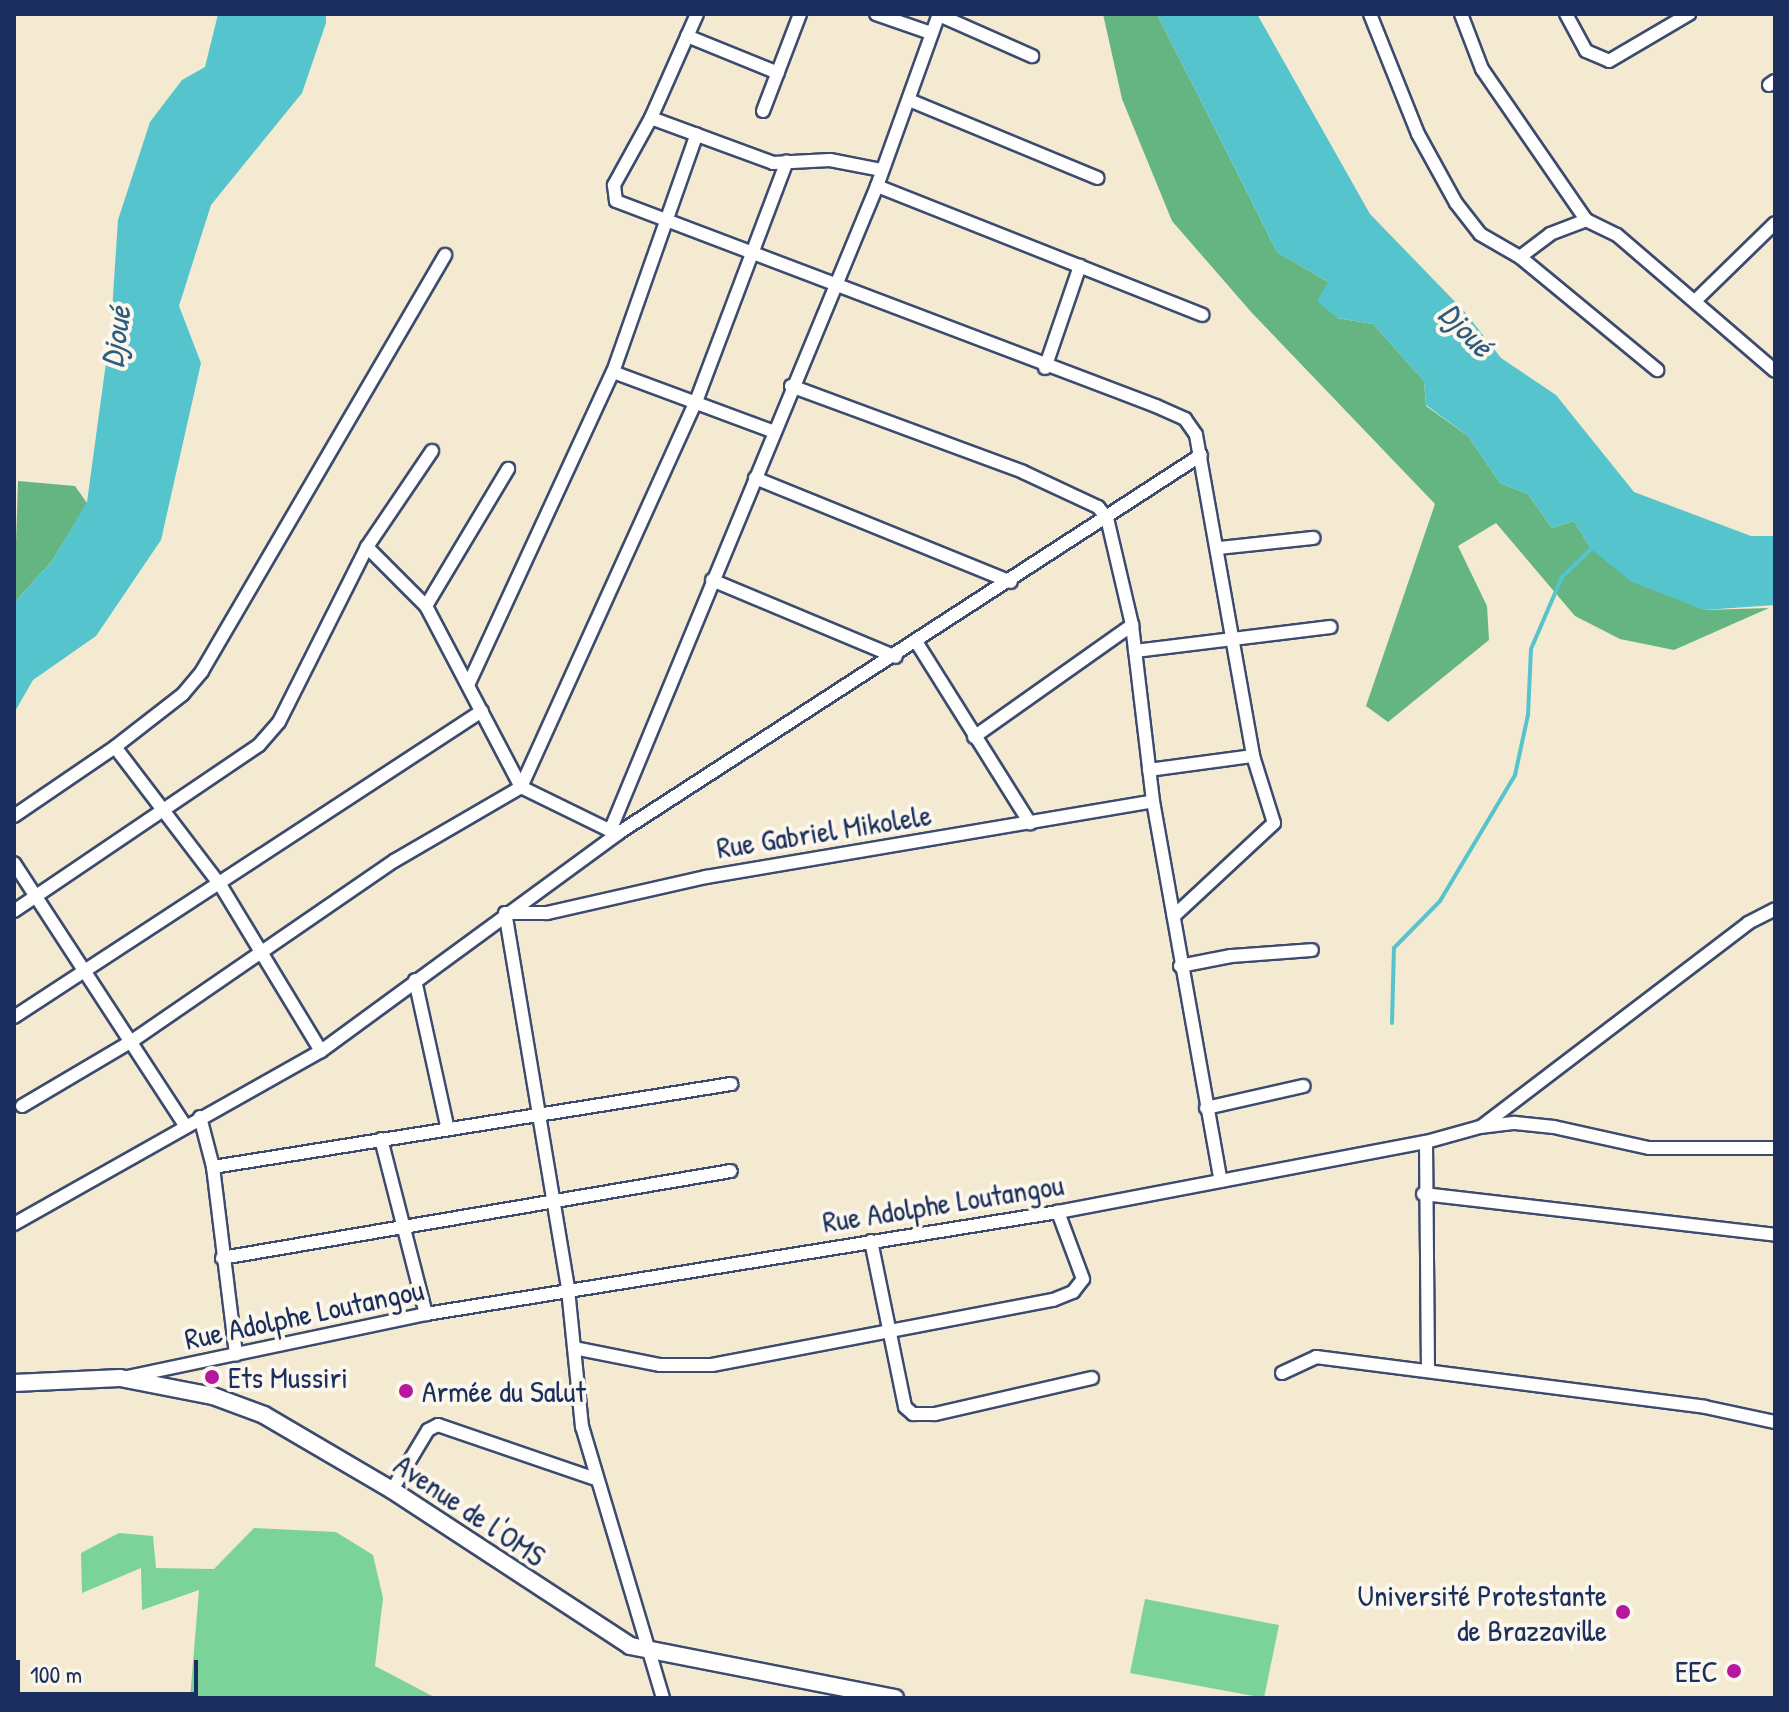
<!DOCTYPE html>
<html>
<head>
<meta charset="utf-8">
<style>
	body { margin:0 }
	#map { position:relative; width:1789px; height:1712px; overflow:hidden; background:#f4e9d1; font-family:"Patrick Hand",sans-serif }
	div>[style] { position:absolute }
	.green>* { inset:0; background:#7bd399 }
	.forest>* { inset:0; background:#64b581 }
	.water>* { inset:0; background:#56c4cc }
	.stream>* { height:4px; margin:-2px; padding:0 2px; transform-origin:2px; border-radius:2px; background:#56c4cc }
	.roads { filter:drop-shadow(2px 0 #3c4b6f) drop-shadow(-2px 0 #3c4b6f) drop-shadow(0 2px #3c4b6f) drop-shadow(0 -2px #3c4b6f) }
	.minor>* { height:12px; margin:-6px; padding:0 6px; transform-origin:6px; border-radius:6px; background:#fff }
	.tertiary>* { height:16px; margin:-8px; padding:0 8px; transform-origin:8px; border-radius:8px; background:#fff }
	.dots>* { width:22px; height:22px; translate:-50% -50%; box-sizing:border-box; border:4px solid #fbf7ec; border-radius:50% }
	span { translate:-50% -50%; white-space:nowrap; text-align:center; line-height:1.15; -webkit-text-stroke:8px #fbf7ec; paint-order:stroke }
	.street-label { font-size:30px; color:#1b2f5e }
	.poi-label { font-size:30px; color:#1b2f5e }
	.left { translate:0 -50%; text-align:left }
	.right { translate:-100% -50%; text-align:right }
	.water-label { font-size:32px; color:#2d5c7f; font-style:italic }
	.frame { position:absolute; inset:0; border:16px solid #1b2f5e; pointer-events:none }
	.scale { position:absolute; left:16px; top:1660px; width:182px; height:36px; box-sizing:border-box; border:4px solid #1b2f5e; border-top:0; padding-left:10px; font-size:24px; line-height:28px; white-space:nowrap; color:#1b2f5e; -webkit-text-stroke:6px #fbf7ec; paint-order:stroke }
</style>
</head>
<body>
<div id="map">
	<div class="green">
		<i style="clip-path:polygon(254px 1528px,336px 1532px,373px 1555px,383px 1598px,375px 1666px,436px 1698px,190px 1698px,199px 1590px,142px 1610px,141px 1568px,82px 1593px,81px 1553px,119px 1533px,153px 1536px,156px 1568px,214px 1569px)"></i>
		<i style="clip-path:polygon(1145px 1599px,1279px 1625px,1264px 1698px,1130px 1673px)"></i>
	</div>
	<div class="forest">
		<i style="clip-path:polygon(1103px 14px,1157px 14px,1277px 252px,1328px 282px,1337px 318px,1373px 324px,1424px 381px,1426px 406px,1468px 436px,1500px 483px,1528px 494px,1552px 528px,1574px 521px,1591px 549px,1704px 610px,1769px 608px,1674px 650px,1620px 639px,1575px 616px,1496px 523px,1458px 546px,1487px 606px,1489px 640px,1388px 722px,1366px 706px,1435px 504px,1252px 313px,1172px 221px,1122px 99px)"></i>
		<i style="clip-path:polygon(18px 481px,75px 486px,87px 503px,52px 561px,14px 603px)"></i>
	</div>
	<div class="water">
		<i style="clip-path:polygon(218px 14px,326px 14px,326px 23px,302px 93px,211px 205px,179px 306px,201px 363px,161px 540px,96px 636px,33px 680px,14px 713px,14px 603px,52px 561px,87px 502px,111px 326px,118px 220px,150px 122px,182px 80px,205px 67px)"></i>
		<i style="clip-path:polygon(1157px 14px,1257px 14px,1370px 214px,1464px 311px,1501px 358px,1556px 395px,1634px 492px,1751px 536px,1775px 536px,1775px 605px,1704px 610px,1632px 582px,1591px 549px,1574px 521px,1552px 528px,1528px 494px,1500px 483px,1468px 436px,1426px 405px,1424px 381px,1373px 324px,1337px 318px,1317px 301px,1328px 282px,1277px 252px)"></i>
	</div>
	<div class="stream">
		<i style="left:1392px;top:1023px;width:75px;rotate:-88.5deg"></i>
		<i style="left:1394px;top:948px;width:66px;rotate:-45.6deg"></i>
		<i style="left:1440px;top:901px;width:147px;rotate:-59.2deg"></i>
		<i style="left:1515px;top:775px;width:61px;rotate:-77.8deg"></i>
		<i style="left:1528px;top:715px;width:66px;rotate:-87.4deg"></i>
		<i style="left:1531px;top:649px;width:78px;rotate:-66.7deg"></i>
		<i style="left:1562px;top:577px;width:40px;rotate:-44deg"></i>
	</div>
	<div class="roads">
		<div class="minor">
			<i style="left:697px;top:14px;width:114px;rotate:113.9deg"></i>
			<i style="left:651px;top:118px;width:77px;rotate:118.9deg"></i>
			<i style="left:614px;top:185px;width:16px;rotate:83deg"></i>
			<i style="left:616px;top:201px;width:578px;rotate:20.79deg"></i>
			<i style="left:1156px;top:406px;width:32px;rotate:24deg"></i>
			<i style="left:1185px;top:419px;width:19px;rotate:55deg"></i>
			<i style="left:1196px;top:435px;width:326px;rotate:79.9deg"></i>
			<i style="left:1253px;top:756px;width:70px;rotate:72.6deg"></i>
			<i style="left:1274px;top:823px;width:137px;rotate:137.1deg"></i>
			<i style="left:876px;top:14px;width:58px;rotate:19.1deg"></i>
			<i style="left:1370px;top:14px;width:129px;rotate:68.2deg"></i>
			<i style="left:1418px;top:134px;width:79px;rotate:61.2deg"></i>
			<i style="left:1456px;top:203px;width:39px;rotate:52deg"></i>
			<i style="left:1480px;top:234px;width:46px;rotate:29.9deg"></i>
			<i style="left:1520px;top:257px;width:178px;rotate:39.5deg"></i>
			<i style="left:1461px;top:14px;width:59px;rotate:69.1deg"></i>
			<i style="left:1482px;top:69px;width:183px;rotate:55.4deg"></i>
			<i style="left:1586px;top:220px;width:34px;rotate:26deg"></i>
			<i style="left:1617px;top:235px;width:208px;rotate:40.7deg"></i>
			<i style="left:1566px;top:14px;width:42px;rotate:61.6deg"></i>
			<i style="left:1586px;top:51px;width:25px;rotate:23deg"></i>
			<i style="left:1609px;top:61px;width:93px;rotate:-30.4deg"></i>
			<i style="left:939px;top:15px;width:102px;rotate:23.8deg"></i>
			<i style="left:687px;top:36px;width:98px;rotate:22.1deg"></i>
			<i style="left:1769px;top:85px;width:7px;rotate:-34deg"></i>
			<i style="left:909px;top:100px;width:204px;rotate:22.5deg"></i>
			<i style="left:763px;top:111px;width:104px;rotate:-69.1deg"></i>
			<i style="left:651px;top:118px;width:130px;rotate:20.2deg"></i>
			<i style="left:773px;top:163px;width:57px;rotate:-3deg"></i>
			<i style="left:830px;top:160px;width:53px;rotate:10.9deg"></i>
			<i style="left:877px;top:186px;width:350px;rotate:21.6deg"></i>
			<i style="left:1520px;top:257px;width:38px;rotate:-37deg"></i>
			<i style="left:1550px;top:234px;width:39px;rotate:-21deg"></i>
			<i style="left:1696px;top:300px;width:110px;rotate:-44.3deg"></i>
			<i style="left:1045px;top:368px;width:108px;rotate:-71.1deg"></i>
			<i style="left:613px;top:372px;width:172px;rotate:20.4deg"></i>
			<i style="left:791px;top:386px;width:247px;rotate:20.3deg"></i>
			<i style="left:1023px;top:472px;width:83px;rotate:25deg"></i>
			<i style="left:1098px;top:507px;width:14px;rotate:51deg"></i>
			<i style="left:1107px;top:518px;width:110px;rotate:76.8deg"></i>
			<i style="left:1132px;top:625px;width:177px;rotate:83.2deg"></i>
			<i style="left:1153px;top:801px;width:386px;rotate:79.9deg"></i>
			<i style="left:755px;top:478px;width:276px;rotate:22.1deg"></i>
			<i style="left:367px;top:547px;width:83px;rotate:45deg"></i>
			<i style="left:426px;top:606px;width:204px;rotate:62.3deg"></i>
			<i style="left:521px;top:787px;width:107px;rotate:26.1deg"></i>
			<i style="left:1219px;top:548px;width:95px;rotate:-6.1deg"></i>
			<i style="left:712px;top:580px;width:199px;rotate:22.7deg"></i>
			<i style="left:426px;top:606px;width:160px;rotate:-59.1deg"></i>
			<i style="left:917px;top:643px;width:213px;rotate:57.9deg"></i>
			<i style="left:1135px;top:651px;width:197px;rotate:-7deg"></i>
			<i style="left:469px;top:683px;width:343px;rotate:-65.2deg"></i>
			<i style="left:613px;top:372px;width:252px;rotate:-70.6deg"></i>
			<i style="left:974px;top:737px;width:194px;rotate:-35.3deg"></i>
			<i style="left:115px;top:747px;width:175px;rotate:52.7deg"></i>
			<i style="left:221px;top:886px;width:193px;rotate:58.8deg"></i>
			<i style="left:1149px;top:770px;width:105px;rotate:-7.7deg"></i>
			<i style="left:14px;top:816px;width:122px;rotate:-34.3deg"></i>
			<i style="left:115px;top:747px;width:86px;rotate:-37.9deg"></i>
			<i style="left:183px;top:694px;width:30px;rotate:-50deg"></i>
			<i style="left:202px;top:671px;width:482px;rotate:-59.7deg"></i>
			<i style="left:610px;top:831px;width:698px;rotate:-67.51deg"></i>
			<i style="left:877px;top:186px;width:183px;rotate:-70.2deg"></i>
			<i style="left:14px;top:863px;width:311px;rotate:56.9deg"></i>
			<i style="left:14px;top:911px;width:296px;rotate:-34.1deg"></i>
			<i style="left:259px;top:745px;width:30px;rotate:-49deg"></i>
			<i style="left:279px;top:722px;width:196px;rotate:-63.3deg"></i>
			<i style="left:367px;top:547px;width:116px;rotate:-55.9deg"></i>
			<i style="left:1180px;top:966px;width:52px;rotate:-11.1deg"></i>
			<i style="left:1231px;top:956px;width:81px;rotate:-4.2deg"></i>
			<i style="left:415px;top:980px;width:149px;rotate:77.6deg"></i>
			<i style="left:14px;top:1017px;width:559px;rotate:-33.18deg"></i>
			<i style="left:22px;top:1106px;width:128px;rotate:-30.6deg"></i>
			<i style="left:132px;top:1041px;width:318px;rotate:-34.5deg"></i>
			<i style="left:394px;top:861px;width:147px;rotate:-30.2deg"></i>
			<i style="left:521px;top:787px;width:426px;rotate:-65.6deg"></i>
			<i style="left:697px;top:399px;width:254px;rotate:-69.3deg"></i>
			<i style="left:1206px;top:1108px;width:100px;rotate:-12.7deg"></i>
			<i style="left:200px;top:1117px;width:52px;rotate:75.4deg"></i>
			<i style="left:213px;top:1167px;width:189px;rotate:83deg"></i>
			<i style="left:1482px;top:1126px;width:335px;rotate:-37.3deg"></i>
			<i style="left:1748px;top:923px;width:30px;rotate:-27deg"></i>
			<i style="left:381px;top:1139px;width:181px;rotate:75.6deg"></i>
			<i style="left:1426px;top:1142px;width:227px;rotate:89.5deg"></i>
			<i style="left:213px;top:1167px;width:525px;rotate:-9.1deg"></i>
			<i style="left:1423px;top:1194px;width:354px;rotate:6.6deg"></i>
			<i style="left:14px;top:1224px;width:352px;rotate:-29.4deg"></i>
			<i style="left:321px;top:1051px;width:367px;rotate:-36.2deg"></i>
			<i style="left:617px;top:834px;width:696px;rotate:-32.98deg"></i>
			<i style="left:871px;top:1241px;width:169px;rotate:78.4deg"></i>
			<i style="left:905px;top:1407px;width:11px;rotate:41deg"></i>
			<i style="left:913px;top:1414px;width:22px"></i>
			<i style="left:935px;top:1414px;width:161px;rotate:-12.9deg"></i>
			<i style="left:222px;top:1258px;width:516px;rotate:-9.7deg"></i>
			<i style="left:574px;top:1348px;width:88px;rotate:11.2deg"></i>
			<i style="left:660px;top:1365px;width:52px"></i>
			<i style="left:712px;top:1365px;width:347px;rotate:-10.8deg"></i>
			<i style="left:1053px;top:1300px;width:22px;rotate:-22deg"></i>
			<i style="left:1073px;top:1292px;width:16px;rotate:-52deg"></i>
			<i style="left:1083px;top:1279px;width:72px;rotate:-110.5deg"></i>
			<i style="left:1282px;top:1373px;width:38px;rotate:-25deg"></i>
			<i style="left:1316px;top:1357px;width:392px;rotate:7.3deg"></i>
			<i style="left:1705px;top:1407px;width:72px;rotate:12.1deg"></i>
			<i style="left:127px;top:1377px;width:306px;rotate:-11.9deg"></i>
			<i style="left:426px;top:1314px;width:640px;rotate:-9.17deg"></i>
			<i style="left:1058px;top:1212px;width:375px;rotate:-10.8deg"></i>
			<i style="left:1426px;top:1142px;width:56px;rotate:-15.5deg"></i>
			<i style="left:1480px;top:1127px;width:35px;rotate:-7deg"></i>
			<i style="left:1515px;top:1123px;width:39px;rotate:6deg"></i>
			<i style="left:1554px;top:1127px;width:97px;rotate:12.5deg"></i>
			<i style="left:1649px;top:1148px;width:126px"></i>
			<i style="left:392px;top:1490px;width:70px;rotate:-59deg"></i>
			<i style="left:428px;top:1430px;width:11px;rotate:-27deg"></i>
			<i style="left:438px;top:1425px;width:167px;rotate:18.9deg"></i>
			<i style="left:663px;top:1698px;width:283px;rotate:-106.6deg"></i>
			<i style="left:582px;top:1427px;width:140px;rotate:-95.8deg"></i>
			<i style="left:568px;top:1288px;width:380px;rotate:-99.5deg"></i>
			<i style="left:505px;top:913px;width:42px"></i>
			<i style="left:547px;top:913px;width:163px;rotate:-12.8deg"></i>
			<i style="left:706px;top:877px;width:453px;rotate:-9.6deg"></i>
		</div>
		<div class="tertiary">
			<i style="left:14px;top:1383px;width:106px;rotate:-2.7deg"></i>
			<i style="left:120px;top:1378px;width:95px;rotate:11deg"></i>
			<i style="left:213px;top:1396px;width:54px;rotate:20.4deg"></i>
			<i style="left:264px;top:1415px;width:148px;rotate:30.4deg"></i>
			<i style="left:392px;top:1490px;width:285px;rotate:33.2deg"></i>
			<i style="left:630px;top:1646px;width:270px;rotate:11.1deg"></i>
		</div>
	</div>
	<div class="dots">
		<i style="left:212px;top:1377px;background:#b5179e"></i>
		<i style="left:406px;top:1391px;background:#b5179e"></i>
		<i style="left:1623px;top:1612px;background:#b5179e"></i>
		<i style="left:1734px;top:1671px;background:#b5179e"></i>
	</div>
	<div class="street-label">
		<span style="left:824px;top:831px;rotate:-9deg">Rue Gabriel Mikolele</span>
		<span style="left:943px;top:1203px;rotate:-9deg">Rue Adolphe Loutangou</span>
		<span style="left:304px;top:1314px;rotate:-12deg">Rue Adolphe Loutangou</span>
		<span style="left:470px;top:1510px;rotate:34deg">Avenue de l'OMS</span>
	</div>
	<div class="poi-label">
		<span class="left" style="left:228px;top:1377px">Ets Mussiri</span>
		<span class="left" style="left:422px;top:1391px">Armée du Salut</span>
		<span class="right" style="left:1607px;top:1612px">Université Protestante<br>de Brazzaville</span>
		<span class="right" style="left:1718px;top:1671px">EEC</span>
	</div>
	<div class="water-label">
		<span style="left:1466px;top:330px;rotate:45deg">Djoué</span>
		<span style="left:116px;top:337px;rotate:-82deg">Djoué</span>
	</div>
	<div class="frame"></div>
	<div class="scale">100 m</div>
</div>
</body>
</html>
